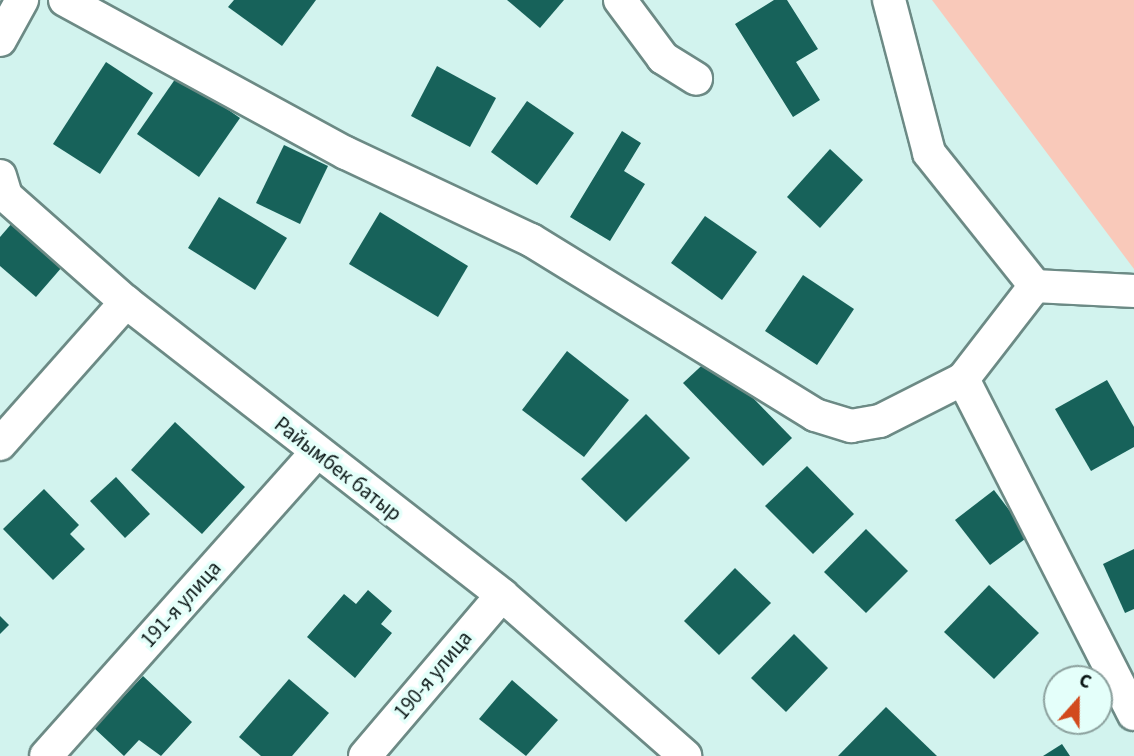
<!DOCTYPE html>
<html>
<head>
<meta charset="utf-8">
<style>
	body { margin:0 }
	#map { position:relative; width:1134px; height:756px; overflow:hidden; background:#d2f3ee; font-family:"Source Sans 3",sans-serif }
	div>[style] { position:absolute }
	.green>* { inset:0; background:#f9c9ba }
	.building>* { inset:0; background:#17625a }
	.roads { filter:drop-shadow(2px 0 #6c8a85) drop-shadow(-2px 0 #6c8a85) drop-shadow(0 2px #6c8a85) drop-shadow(0 -2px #6c8a85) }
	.minor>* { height:32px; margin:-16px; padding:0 16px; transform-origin:16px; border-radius:16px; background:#fff }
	span { translate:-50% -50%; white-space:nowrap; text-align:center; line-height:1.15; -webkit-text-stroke:7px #e4fffa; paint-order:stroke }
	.street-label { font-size:21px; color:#091514 }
	.north { position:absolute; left:1043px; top:665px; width:70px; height:70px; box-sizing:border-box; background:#e4fffa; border:2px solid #8ca19e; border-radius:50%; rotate:21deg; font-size:19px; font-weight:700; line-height:28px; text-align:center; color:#091514 }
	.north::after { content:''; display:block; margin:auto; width:24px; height:32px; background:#d24a1d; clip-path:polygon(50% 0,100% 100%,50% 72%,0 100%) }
</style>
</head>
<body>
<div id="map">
	<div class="green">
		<i style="clip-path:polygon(932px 0,1134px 0,1134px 269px)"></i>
	</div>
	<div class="building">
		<i style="clip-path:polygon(234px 0,316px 0,282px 46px,228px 7px)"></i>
		<i style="clip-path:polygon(507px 0,564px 0,540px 28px)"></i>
		<i style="clip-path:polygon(774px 0,787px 0,818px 49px,796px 62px,820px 100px,793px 117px,735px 24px)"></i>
		<i style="clip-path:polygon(106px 62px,153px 93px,100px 174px,53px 144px)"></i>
		<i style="clip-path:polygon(437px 66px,496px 98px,470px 147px,411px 116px)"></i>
		<i style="clip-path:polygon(178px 75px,240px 118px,199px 177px,137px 134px)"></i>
		<i style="clip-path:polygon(527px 101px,574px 133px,537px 185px,491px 152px)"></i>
		<i style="clip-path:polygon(622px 131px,641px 143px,624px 171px,645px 184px,610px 241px,570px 217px)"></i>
		<i style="clip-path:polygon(284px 145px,328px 166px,300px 224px,256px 203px)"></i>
		<i style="clip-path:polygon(830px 149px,863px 180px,820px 228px,787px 197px)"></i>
		<i style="clip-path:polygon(219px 197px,287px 238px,255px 290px,188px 248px)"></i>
		<i style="clip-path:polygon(380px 212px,468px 266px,438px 317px,349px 264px)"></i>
		<i style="clip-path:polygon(19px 215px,69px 259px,36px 297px,0 266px,0 237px)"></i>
		<i style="clip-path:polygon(705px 216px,757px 252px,722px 300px,671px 263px)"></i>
		<i style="clip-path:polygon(803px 275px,854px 309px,817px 365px,765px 331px)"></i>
		<i style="clip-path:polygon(567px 351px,629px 400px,584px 457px,522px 410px)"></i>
		<i style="clip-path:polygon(712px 356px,792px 438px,763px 466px,683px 383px)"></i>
		<i style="clip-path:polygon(1107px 380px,1134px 427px,1134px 447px,1091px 471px,1055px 409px)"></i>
		<i style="clip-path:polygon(646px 414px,690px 458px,626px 522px,581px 479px)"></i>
		<i style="clip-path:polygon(175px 422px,245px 487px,202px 534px,131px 470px)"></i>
		<i style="clip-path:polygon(807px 466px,854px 514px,813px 554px,765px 506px)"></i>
		<i style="clip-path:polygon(116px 477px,150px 514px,125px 538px,90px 501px)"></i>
		<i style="clip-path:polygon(44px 489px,79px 525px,70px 534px,85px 549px,53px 580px,3px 529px)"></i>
		<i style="clip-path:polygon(994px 490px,1029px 536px,990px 565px,955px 520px)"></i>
		<i style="clip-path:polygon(866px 529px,908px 571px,866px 613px,824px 572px)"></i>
		<i style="clip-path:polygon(1134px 549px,1134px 609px,1125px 613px,1103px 564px)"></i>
		<i style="clip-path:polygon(735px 568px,771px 603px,719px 655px,684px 621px)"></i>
		<i style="clip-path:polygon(989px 585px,1039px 633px,994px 679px,944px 632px)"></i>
		<i style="clip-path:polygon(368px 590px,392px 611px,381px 624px,392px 633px,355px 678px,307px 637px,344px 594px,356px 604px)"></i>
		<i style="clip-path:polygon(0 616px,9px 625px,0 634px)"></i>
		<i style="clip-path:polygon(794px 634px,828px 668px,786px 712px,751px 678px)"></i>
		<i style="clip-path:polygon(143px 676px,192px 722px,161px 756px,139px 740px,124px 756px,94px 728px)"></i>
		<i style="clip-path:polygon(289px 679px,329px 713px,292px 756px,261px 756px,239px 737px)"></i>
		<i style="clip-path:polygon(512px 680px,558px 720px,526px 756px,479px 719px)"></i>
		<i style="clip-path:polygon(886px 707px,937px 756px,838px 756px)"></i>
		<i style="clip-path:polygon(1062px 744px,1070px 756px,1043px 756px)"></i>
	</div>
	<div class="roads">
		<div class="minor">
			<i style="left:65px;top:0;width:320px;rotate:28.6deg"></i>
			<i style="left:346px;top:153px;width:204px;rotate:25.2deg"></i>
			<i style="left:531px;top:240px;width:334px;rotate:31.6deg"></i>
			<i style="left:815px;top:415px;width:38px;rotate:17deg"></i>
			<i style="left:851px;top:426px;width:29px;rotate:-10deg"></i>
			<i style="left:880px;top:421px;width:93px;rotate:-26.8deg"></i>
			<i style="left:963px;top:379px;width:118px;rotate:-52.3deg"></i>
			<i style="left:620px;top:0;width:72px;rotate:53.4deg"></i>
			<i style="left:663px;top:58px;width:39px;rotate:32deg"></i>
			<i style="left:889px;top:0;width:158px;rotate:75.3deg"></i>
			<i style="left:929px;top:153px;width:170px;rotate:51.4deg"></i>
			<i style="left:1035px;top:286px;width:99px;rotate:2.9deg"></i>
			<i style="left:0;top:40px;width:46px;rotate:-61.2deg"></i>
			<i style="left:0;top:176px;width:21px;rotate:73deg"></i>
			<i style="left:6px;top:196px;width:160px;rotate:41.5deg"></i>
			<i style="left:126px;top:302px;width:477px;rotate:37.9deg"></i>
			<i style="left:502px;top:595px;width:244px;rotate:41.3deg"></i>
			<i style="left:963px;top:379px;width:376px;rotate:63deg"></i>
			<i style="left:0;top:444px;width:190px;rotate:-48.4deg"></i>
			<i style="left:46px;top:756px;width:406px;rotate:-48.3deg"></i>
			<i style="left:365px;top:756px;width:211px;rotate:-49.6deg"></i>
		</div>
	</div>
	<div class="street-label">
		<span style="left:338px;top:469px;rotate:38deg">Райымбек батыр</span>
		<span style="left:181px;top:604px;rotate:-48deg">191-я улица</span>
		<span style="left:433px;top:675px;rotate:-50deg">190-я улица</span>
	</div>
	<div class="north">С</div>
</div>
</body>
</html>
